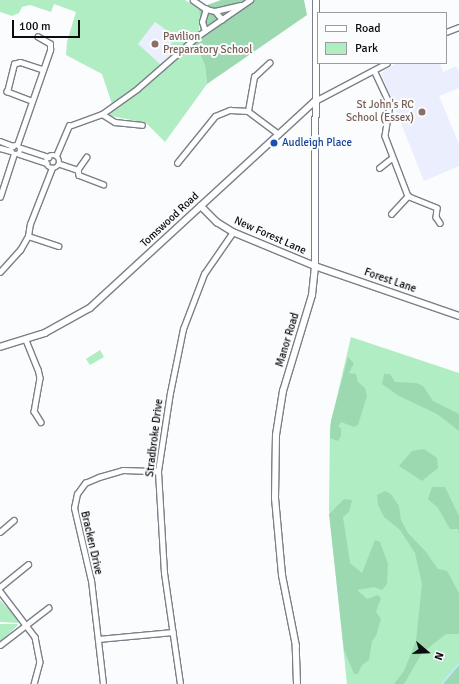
<!DOCTYPE html>
<html>
<head>
<meta charset="utf-8">
<style>
	body { margin:0 }
	#map { position:relative; width:459px; height:684px; overflow:hidden; background:#fbfcfe; font-family:Signika,sans-serif }
	div>[style] { position:absolute }
	.built>* { inset:0; background:#eaeefd }
	.green>* { inset:0; background:#b0edc3 }
	.forest>* { inset:0; background:#9cd9b0 }
	.stream>* { height:1.5px; margin:-0.75px; padding:0 0.75px; transform-origin:0.75px; border-radius:0.75px; background:#bfe8fd }
	.roads { filter:drop-shadow(1px 0 #7c7f89) drop-shadow(-1px 0 #7c7f89) drop-shadow(0 1px #7c7f89) drop-shadow(0 -1px #7c7f89) }
	.minor>* { height:4.5px; margin:-2.25px; padding:0 2.25px; transform-origin:2.25px; border-radius:2.25px; background:#fff }
	.minor>.ring { margin:-2.25px; padding:0; box-sizing:content-box; background:none; border:4.5px solid #fff; border-radius:50% }
	.tertiary>* { height:5.5px; margin:-2.75px; padding:0 2.75px; transform-origin:2.75px; border-radius:2.75px; background:#fff }
	.secondary>* { height:6px; margin:-3px; padding:0 3px; transform-origin:3px; border-radius:3px; background:#fff }
	.dots>* { width:11px; height:11px; translate:-50% -50%; box-sizing:border-box; border:2px solid #fbfcfe; border-radius:50% }
	span { translate:-50% -50%; white-space:nowrap; text-align:center; line-height:1.15; -webkit-text-stroke:4px #fbfcfe; paint-order:stroke }
	.education-label { font-size:11px; color:#785e54 }
	.left { translate:0 -50%; text-align:left }
	.right { translate:-100% -50%; text-align:right }
	.transit-label { font-size:11px; color:#164399 }
	.street-label { font-size:11px; color:#0b0c0f }
	.legend { position:absolute; left:317px; top:12px; width:130px; height:52px; box-sizing:border-box; background:#fbfcfe; border:1px solid #9b9c9e; margin:0; padding:5px 7px; list-style:none; font-size:12px; color:#0b0c0f }
	.legend li { display:flex; align-items:center; gap:8px; height:20px }
	.legend b { width:20px; border:1px solid #9b9c9e }
	.north { position:absolute; left:407px; top:632px; width:40px; height:40px; -webkit-text-stroke:3px #fbfcfe; paint-order:stroke; rotate:109deg; font-size:11px; font-weight:700; line-height:16px; text-align:center; color:#0b0c0f }
	.north::after { content:''; display:block; margin:auto; width:14px; height:18px; background:#0b0c0f; clip-path:polygon(50% 0,100% 100%,50% 72%,0 100%) }
	.scale { position:absolute; left:12px; top:20px; width:68px; height:18px; box-sizing:border-box; border:2px solid #0b0c0f; border-top:0; padding-left:5px; font-size:12px; line-height:14px; white-space:nowrap; color:#0b0c0f; -webkit-text-stroke:3px #fbfcfe; paint-order:stroke }
</style>
</head>
<body>
<div id="map">
	<div class="built">
		<i style="clip-path:polygon(155px 22px,166px 30px,172px 42px,170px 55px,160px 64px,137px 45px)"></i>
		<i style="clip-path:polygon(397px 63px,440px 63px,443px 72px,456px 66px,459px 72px,459px 88px,439px 96px,459px 144px,459px 166px,424px 181px,381px 73px)"></i>
	</div>
	<div class="green">
		<i style="clip-path:polygon(evenodd,0 0,185px 0,199px 8px,199px 52px,205px 66px,207px 84px,165px 142px,146px 123px,107px 115px,113px 107px,102px 74px,66px 55px,67px 42px,76px 12px,54px 4px,51px 12px,30px 5px,22px 7px,19px 13px,12px 16px,0 12px,0 0,155px 22px,166px 30px,162px 35px,172px 43px,166px 51px,170px 56px,160px 64px,138px 44px,155px 22px)"></i>
		<i style="clip-path:polygon(351px 337px,459px 373px,459px 684px,347px 684px,329px 510px,330px 426px)"></i>
		<i style="clip-path:polygon(100px 350px,104px 357px,90px 365px,86px 359px)"></i>
		<i style="clip-path:polygon(0 600px,19px 620px,18px 623px,0 622px)"></i>
		<i style="clip-path:polygon(0 624px,17px 624px,18px 625px,0 642px)"></i>
	</div>
	<div class="forest">
		<i style="clip-path:polygon(221px 0,304px 0,307px 15px,207px 84px,205px 66px,199px 52px,186px 42px,200px 31px,199px 8px)"></i>
		<i style="clip-path:polygon(348px 357px,354px 363px,349px 373px,356px 374px,358px 382px,365px 388px,367px 396px,358px 425px,354px 427px,341px 422px,338px 427px,341px 428px,341px 436px,338px 441px,330px 438px,331px 421px)"></i>
		<i style="clip-path:polygon(384px 374px,390px 374px,395px 382px,416px 383px,423px 386px,433px 401px,459px 414px,459px 431px,437px 414px,399px 396px,382px 384px)"></i>
		<i style="clip-path:polygon(424px 449px,437px 458px,438px 468px,422px 481px,399px 466px,412px 451px)"></i>
		<i style="clip-path:polygon(432px 487px,445px 487px,459px 516px,459px 535px,458px 529px,450px 529px,438px 508px,428px 499px)"></i>
		<i style="clip-path:polygon(385px 491px,391px 494px,399px 506px,401px 520px,408px 533px,426px 552px,438px 569px,447px 571px,459px 593px,459px 634px,446px 634px,422px 653px,404px 684px,394px 684px,404px 671px,416px 641px,422px 584px,415px 553px,400px 530px,384px 517px,378px 505px,377px 495px)"></i>
		<i style="clip-path:polygon(344px 499px,352px 500px,349px 512px,343px 517px,350px 563px,362px 573px,375px 540px,380px 542px,388px 564px,387px 584px,382px 590px,374px 587px,357px 590px,367px 599px,378px 595px,381px 598px,376px 612px,381px 619px,376px 636px,372px 641px,369px 660px,362px 665px,358px 674px,354px 674px,344px 650px,329px 514px)"></i>
		<i style="clip-path:polygon(459px 665px,459px 684px,442px 684px,446px 678px)"></i>
	</div>
	<div class="stream">
		<i style="left:442px;top:684px;width:26px;rotate:-50deg"></i>
	</div>
	<div class="roads">
		<div class="minor">
			<i style="left:193px;top:0;width:16px;rotate:35deg"></i>
			<i style="left:206px;top:9px;width:9px;rotate:13deg"></i>
			<i style="left:215px;top:11px;width:11px;rotate:49deg"></i>
			<i style="left:215px;top:11px;width:26px;rotate:-13deg"></i>
			<i style="left:205px;top:31px;width:9px;rotate:-108deg"></i>
			<i style="left:202px;top:22px;width:14px;rotate:-73deg"></i>
			<i style="left:446px;top:32px;width:14px;rotate:-21deg"></i>
			<i style="left:374px;top:70px;width:38px;rotate:65deg"></i>
			<i style="left:390px;top:104px;width:32px;rotate:99deg"></i>
			<i style="left:385px;top:136px;width:64px;rotate:69deg"></i>
			<i style="left:408px;top:196px;width:31px;rotate:22deg"></i>
			<i style="left:437px;top:208px;width:9px;rotate:96deg"></i>
			<i style="left:436px;top:217px;width:7px;rotate:56deg"></i>
			<i style="left:31px;top:101px;width:26px;rotate:-159deg"></i>
			<i style="left:7px;top:92px;width:29px;rotate:-76deg"></i>
			<i style="left:14px;top:64px;width:6px;rotate:-18deg"></i>
			<i style="left:20px;top:62px;width:23px;rotate:18deg"></i>
			<i style="left:315px;top:101px;width:81px;rotate:-27.8deg"></i>
			<i style="left:248px;top:111px;width:35px;rotate:-80deg"></i>
			<i style="left:254px;top:77px;width:21px;rotate:-43deg"></i>
			<i style="left:102px;top:114px;width:15px;rotate:32deg"></i>
			<i style="left:115px;top:122px;width:27px;rotate:6deg"></i>
			<i style="left:0;top:141px;width:14px;rotate:21deg"></i>
			<i style="left:17px;top:145px;width:101px;rotate:-70.8deg"></i>
			<i style="left:50px;top:50px;width:6px;rotate:-90deg"></i>
			<i style="left:50px;top:44px;width:14px;rotate:-150deg"></i>
			<i class="ring" style="left:11px;top:145px;width:5.5px;height:5.5px"></i>
			<i style="left:0;top:148px;width:11px;rotate:15deg"></i>
			<i style="left:21px;top:148px;width:29px;rotate:18deg"></i>
			<i style="left:19px;top:154px;width:29px;rotate:18deg"></i>
			<i class="ring" style="left:46px;top:155px;width:9.5px;height:9.5px"></i>
			<i style="left:56px;top:156px;width:33px;rotate:-67deg"></i>
			<i style="left:69px;top:126px;width:35px;rotate:-20deg"></i>
			<i style="left:102px;top:114px;width:43px;rotate:-35.5deg"></i>
			<i style="left:137px;top:89px;width:82px;rotate:-41.1deg"></i>
			<i style="left:199px;top:35px;width:62px;rotate:-34.5deg"></i>
			<i style="left:87px;top:157px;width:16px;rotate:125deg"></i>
			<i style="left:78px;top:170px;width:5px;rotate:79deg"></i>
			<i style="left:79px;top:175px;width:26px;rotate:21deg"></i>
			<i style="left:177px;top:163px;width:60px;rotate:-51deg"></i>
			<i style="left:215px;top:116px;width:16px;rotate:-22deg"></i>
			<i style="left:230px;top:110px;width:18px;rotate:3deg"></i>
			<i style="left:248px;top:111px;width:38px;rotate:37deg"></i>
			<i style="left:60px;top:164px;width:19px;rotate:18deg"></i>
			<i style="left:379px;top:168px;width:16px;rotate:-38deg"></i>
			<i style="left:0;top:197px;width:45px;rotate:-72deg"></i>
			<i style="left:391px;top:214px;width:25px;rotate:-47deg"></i>
			<i style="left:28px;top:236px;width:32px;rotate:18deg"></i>
			<i style="left:0;top:272px;width:30px;rotate:-48deg"></i>
			<i style="left:20px;top:250px;width:16px;rotate:-60deg"></i>
			<i style="left:28px;top:236px;width:12px;rotate:-81deg"></i>
			<i style="left:30px;top:224px;width:60px;rotate:-68.6deg"></i>
			<i style="left:26px;top:340px;width:31px;rotate:68deg"></i>
			<i style="left:38px;top:369px;width:9px;rotate:77deg"></i>
			<i style="left:40px;top:378px;width:34px;rotate:100deg"></i>
			<i style="left:34px;top:411px;width:13px;rotate:58deg"></i>
			<i style="left:0;top:532px;width:18px;rotate:-41deg"></i>
			<i style="left:0;top:587px;width:36px;rotate:-39deg"></i>
			<i style="left:0;top:591px;width:58px;rotate:52.7deg"></i>
			<i style="left:35px;top:637px;width:25px;rotate:79deg"></i>
			<i style="left:40px;top:662px;width:23px;rotate:105deg"></i>
			<i style="left:98px;top:639px;width:75px;rotate:-5.3deg"></i>
			<i style="left:0;top:645px;width:61px;rotate:-37.6deg"></i>
			<i style="left:103px;top:684px;width:104px;rotate:-96.6deg"></i>
			<i style="left:91px;top:581px;width:75px;rotate:-103.1deg"></i>
			<i style="left:74px;top:508px;width:14px;rotate:-78deg"></i>
			<i style="left:77px;top:494px;width:14px;rotate:-54deg"></i>
			<i style="left:85px;top:483px;width:15px;rotate:-23deg"></i>
			<i style="left:99px;top:477px;width:25px;rotate:-16deg"></i>
			<i style="left:123px;top:470px;width:35px;rotate:2deg"></i>
			<i style="left:180px;top:684px;width:112px;rotate:-98.2deg"></i>
			<i style="left:164px;top:573px;width:102px;rotate:-93.4deg"></i>
			<i style="left:158px;top:471px;width:79px;rotate:-81.3deg"></i>
			<i style="left:170px;top:393px;width:65px;rotate:-78.5deg"></i>
			<i style="left:183px;top:329px;width:59px;rotate:-69.1deg"></i>
			<i style="left:204px;top:274px;width:51px;rotate:-55.4deg"></i>
		</div>
		<div class="tertiary">
			<i style="left:201px;top:206px;width:23px;rotate:45deg"></i>
			<i style="left:217px;top:222px;width:19px;rotate:32deg"></i>
			<i style="left:233px;top:232px;width:89px;rotate:22.5deg"></i>
			<i style="left:315px;top:266px;width:152px;rotate:19.1deg"></i>
			<i style="left:0;top:347px;width:47px;rotate:-17.3deg"></i>
			<i style="left:45px;top:333px;width:51px;rotate:-29.1deg"></i>
			<i style="left:90px;top:308px;width:306px;rotate:-42.6deg"></i>
		</div>
		<div class="secondary">
			<i style="left:297px;top:684px;width:38px;rotate:-92deg"></i>
			<i style="left:296px;top:646px;width:72px;rotate:-101.2deg"></i>
			<i style="left:282px;top:575px;width:77px;rotate:-95.2deg"></i>
			<i style="left:275px;top:498px;width:63px;rotate:-89.1deg"></i>
			<i style="left:276px;top:435px;width:45px;rotate:-81deg"></i>
			<i style="left:283px;top:391px;width:100px;rotate:-73.2deg"></i>
			<i style="left:312px;top:295px;width:29px;rotate:-84deg"></i>
			<i style="left:315px;top:266px;width:266px;rotate:-89.8deg"></i>
		</div>
	</div>
	<div class="dots">
		<i style="left:155px;top:44px;background:#8d6e63"></i>
		<i style="left:422px;top:112px;background:#8d6e63"></i>
		<i style="left:274px;top:143px;background:#1a4fb4"></i>
	</div>
	<div class="education-label">
		<span class="left" style="left:163px;top:44px">Pavilion<br>Preparatory School</span>
		<span class="right" style="left:414px;top:112px">St John's RC<br>School (Essex)</span>
	</div>
	<div class="transit-label">
		<span class="left" style="left:282px;top:143px">Audleigh Place</span>
	</div>
	<div class="street-label">
		<span style="left:170px;top:220px;rotate:-43deg">Tomswood Road</span>
		<span style="left:270px;top:236px;rotate:24deg">New Forest Lane</span>
		<span style="left:390px;top:281px;rotate:19deg">Forest Lane</span>
		<span style="left:288px;top:340px;rotate:-73deg">Manor Road</span>
		<span style="left:155px;top:438px;rotate:-83deg">Stradbroke Drive</span>
		<span style="left:91px;top:543px;rotate:77deg">Bracken Drive</span>
	</div>
	<ul class="legend">
	<li><b style="height:5px;background:#fff"></b>Road</li>
	<li><b style="height:11px;background:#b0edc3"></b>Park</li>
	</ul>
	<div class="north">N</div>
	<div class="scale">100 m</div>
</div>
</body>
</html>
